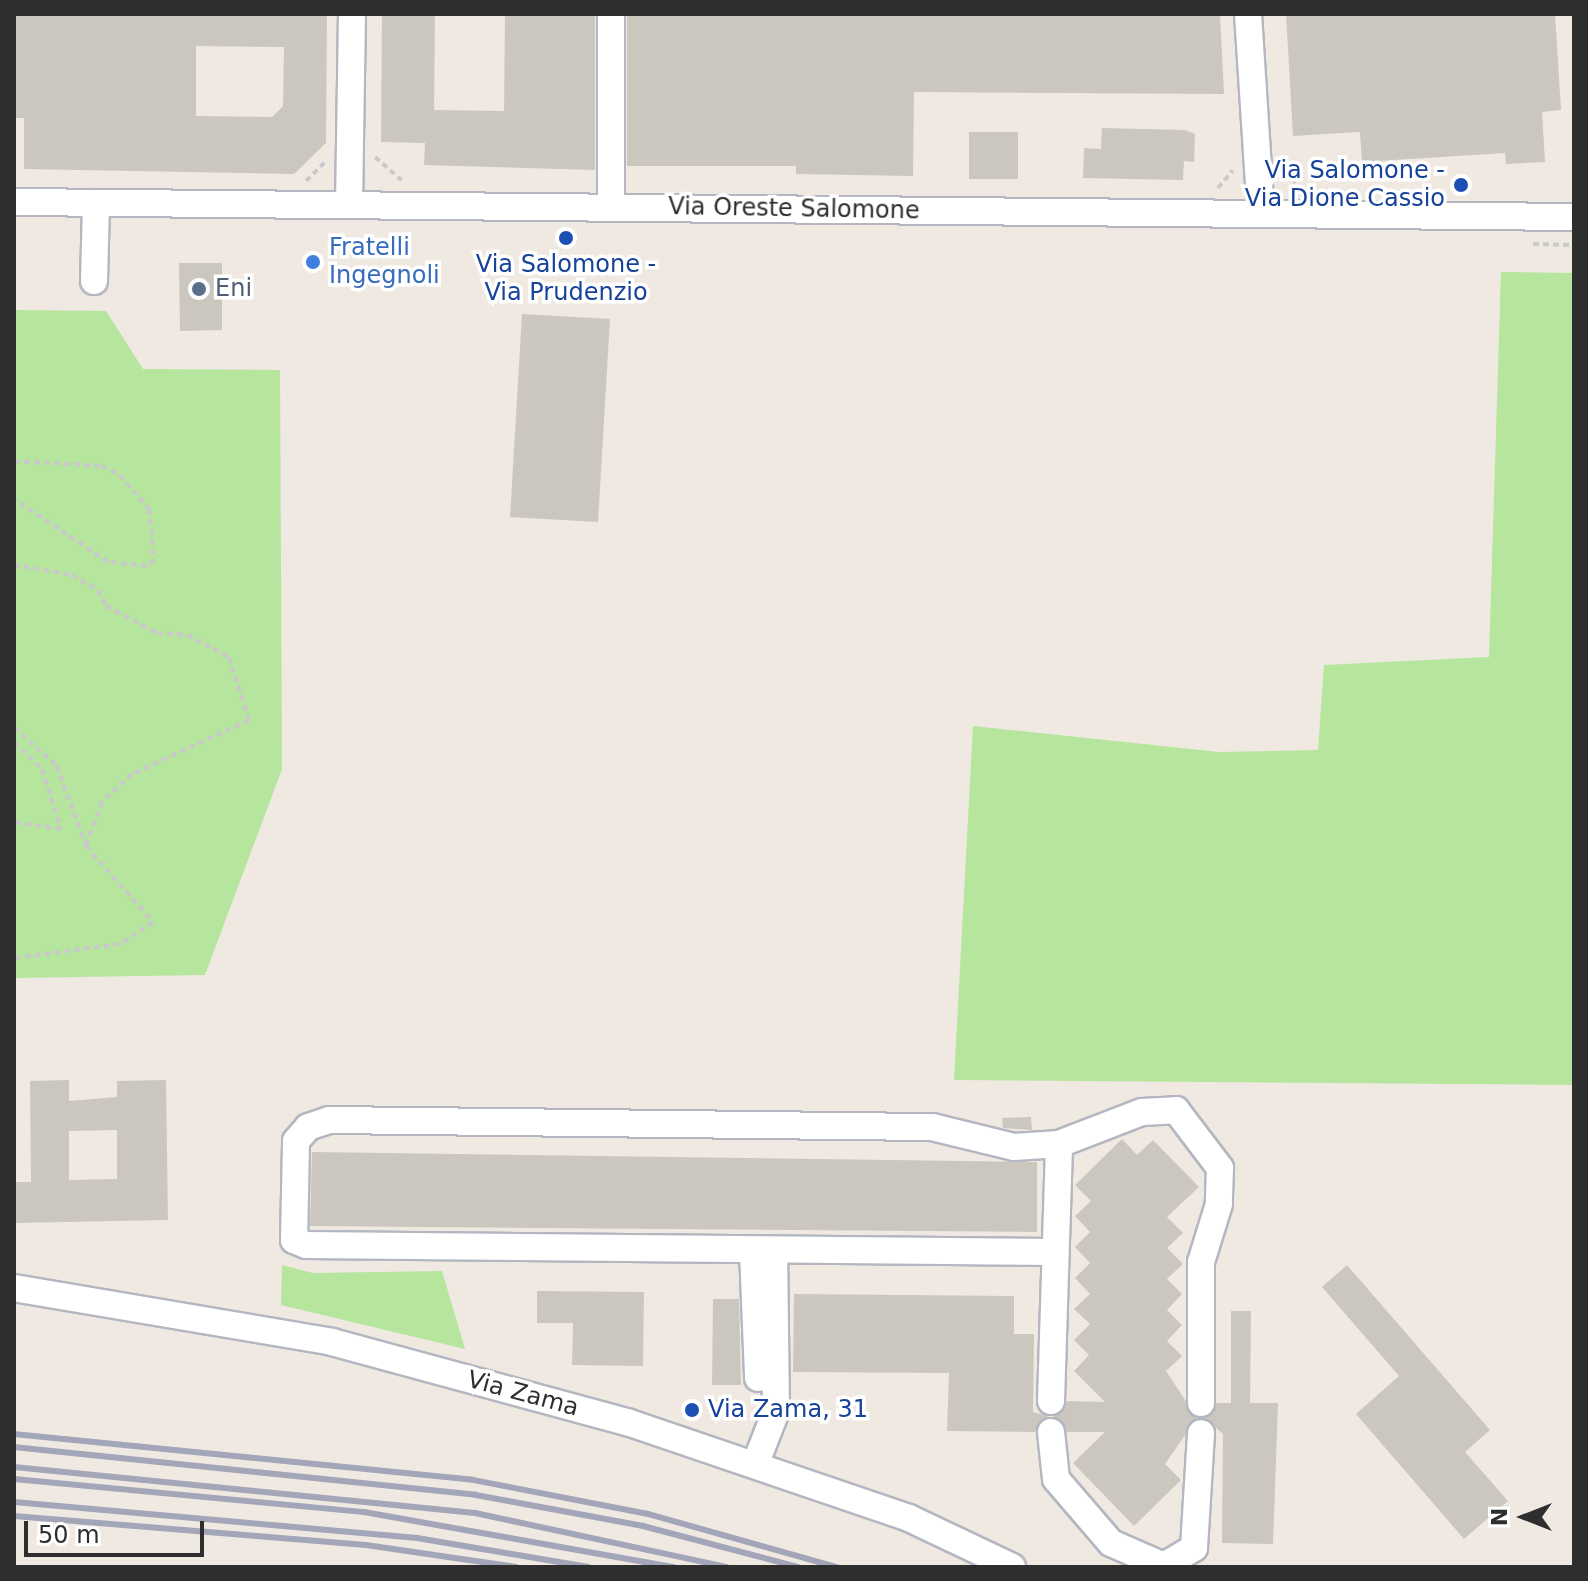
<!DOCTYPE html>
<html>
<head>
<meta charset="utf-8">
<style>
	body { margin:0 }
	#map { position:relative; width:1588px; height:1581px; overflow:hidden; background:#efe9e1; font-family:"DejaVu Sans",sans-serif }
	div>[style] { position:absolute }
	.green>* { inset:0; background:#b6e59e }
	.building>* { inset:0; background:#cbc7bf }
	.path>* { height:4px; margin-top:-2px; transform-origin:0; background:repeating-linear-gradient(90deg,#c9c9c9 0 6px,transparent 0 10px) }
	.roads { filter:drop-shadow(2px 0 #b4b7c1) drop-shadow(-2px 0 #b4b7c1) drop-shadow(0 2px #b4b7c1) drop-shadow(0 -2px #b4b7c1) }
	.minor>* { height:26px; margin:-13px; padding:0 13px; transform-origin:13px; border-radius:13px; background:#fff }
	.rail>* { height:6px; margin:-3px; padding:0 3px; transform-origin:3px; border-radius:3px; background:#a3a6b8 }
	.dots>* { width:22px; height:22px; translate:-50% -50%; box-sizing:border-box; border:4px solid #fff; border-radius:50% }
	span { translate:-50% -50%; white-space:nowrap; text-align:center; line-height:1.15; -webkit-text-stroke:7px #fff; paint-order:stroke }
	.transit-label { font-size:24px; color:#164399 }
	.right { translate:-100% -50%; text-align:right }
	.left { translate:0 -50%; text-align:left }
	.street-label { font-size:24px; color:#2e2e2e }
	.shop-label { font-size:24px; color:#366cbe }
	.service-label { font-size:24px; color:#4e5e75 }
	.frame { position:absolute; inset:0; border:16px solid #2e2e2e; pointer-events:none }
	.north { position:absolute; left:1484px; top:1477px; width:80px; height:80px; -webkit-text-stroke:6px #fff; paint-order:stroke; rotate:270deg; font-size:22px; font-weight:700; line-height:32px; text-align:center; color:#2e2e2e }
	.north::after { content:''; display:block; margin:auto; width:28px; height:36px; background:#2e2e2e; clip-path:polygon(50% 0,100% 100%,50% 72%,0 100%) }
	.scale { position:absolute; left:24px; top:1521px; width:180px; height:36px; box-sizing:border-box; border:4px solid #2e2e2e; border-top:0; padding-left:10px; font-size:24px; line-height:28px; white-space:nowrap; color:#2e2e2e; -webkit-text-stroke:6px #fff; paint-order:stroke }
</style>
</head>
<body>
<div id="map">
	<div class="green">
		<i style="clip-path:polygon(1501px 272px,1574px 273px,1574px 1085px,954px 1080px,973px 726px,1219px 752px,1318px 750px,1324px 665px,1489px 657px)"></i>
		<i style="clip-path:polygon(14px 310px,106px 311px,143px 369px,280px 370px,282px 769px,205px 975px,14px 978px)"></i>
		<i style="clip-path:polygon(282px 1265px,313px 1273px,442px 1271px,465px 1349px,281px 1305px)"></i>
	</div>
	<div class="building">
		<i style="clip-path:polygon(evenodd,14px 14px,327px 14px,326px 143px,294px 174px,24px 169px,24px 118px,14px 118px,14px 14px,196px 46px,284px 47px,283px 106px,272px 117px,196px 116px,196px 46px)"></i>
		<i style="clip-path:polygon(382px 14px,435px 14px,434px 110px,504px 111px,505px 14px,595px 14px,595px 170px,424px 165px,425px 143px,381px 142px)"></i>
		<i style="clip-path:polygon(627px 14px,1220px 14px,1224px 94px,914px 92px,913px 176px,796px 174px,796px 166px,627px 166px)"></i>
		<i style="clip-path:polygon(1286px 14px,1555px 14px,1561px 110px,1542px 112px,1545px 162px,1506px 164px,1505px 153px,1362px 162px,1360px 132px,1293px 136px)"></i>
		<i style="clip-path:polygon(1102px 128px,1185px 130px,1195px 134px,1194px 162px,1184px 161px,1183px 180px,1083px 178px,1084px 148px,1101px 149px)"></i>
		<i style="clip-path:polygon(969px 132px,1018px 132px,1018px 179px,969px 179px)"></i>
		<i style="clip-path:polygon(179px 263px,222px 263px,222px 330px,180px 331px)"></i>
		<i style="clip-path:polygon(522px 314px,610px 319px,598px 522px,510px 517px)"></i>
		<i style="clip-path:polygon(evenodd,69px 1080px,69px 1101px,117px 1097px,117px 1081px,166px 1080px,168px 1220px,14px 1223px,14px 1182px,31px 1182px,30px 1081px,69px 1080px,117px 1130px,117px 1179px,69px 1180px,69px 1131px,117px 1130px)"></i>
		<i style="clip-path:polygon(1031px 1117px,1032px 1130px,1003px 1128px,1002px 1118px)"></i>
		<i style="clip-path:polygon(1122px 1139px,1137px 1155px,1153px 1140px,1199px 1187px,1167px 1217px,1183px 1233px,1167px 1248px,1183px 1264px,1167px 1279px,1182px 1294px,1167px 1310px,1182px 1325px,1167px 1341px,1182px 1356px,1166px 1371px,1197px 1418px,1165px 1464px,1181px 1480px,1134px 1526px,1073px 1463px,1105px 1432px,1067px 1432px,1053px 1417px,1067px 1401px,1105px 1402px,1074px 1371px,1089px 1355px,1074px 1340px,1090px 1324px,1074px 1309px,1090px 1294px,1075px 1278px,1090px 1263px,1075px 1247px,1090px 1232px,1075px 1216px,1091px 1201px,1075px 1185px)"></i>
		<i style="clip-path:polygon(312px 1152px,1037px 1162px,1037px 1232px,310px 1226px)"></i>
		<i style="clip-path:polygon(1347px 1265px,1490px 1430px,1465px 1452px,1508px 1501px,1464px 1539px,1356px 1414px,1399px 1376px,1322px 1287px)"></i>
		<i style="clip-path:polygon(537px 1291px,644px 1292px,643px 1366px,572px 1365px,573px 1323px,537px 1323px)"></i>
		<i style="clip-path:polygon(794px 1294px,1014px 1296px,1014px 1334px,1034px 1334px,1033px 1412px,1048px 1416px,1035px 1432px,947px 1431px,949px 1373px,793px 1372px)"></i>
		<i style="clip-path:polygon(713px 1299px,739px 1299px,741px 1385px,712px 1385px)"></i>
		<i style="clip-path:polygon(1231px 1311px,1251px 1311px,1250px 1403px,1278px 1403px,1273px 1544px,1222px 1543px,1223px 1434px,1205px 1418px,1217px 1403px,1231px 1403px)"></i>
	</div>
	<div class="path">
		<i style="left:375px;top:157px;width:35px;rotate:41deg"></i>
		<i style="left:1285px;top:171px;width:27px;rotate:48deg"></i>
		<i style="left:306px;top:181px;width:27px;rotate:-45deg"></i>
		<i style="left:1218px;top:188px;width:23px;rotate:-50deg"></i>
		<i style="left:1533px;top:244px;width:41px;rotate:1.4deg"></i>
		<i style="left:14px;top:461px;width:88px;rotate:3.3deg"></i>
		<i style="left:102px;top:466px;width:20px;rotate:27deg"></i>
		<i style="left:120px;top:475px;width:45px;rotate:49.5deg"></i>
		<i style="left:149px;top:509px;width:51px;rotate:84.4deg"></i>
		<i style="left:154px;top:560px;width:9px;rotate:139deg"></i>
		<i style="left:147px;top:566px;width:39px;rotate:-174deg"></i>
		<i style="left:108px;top:562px;width:113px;rotate:-146.2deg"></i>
		<i style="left:14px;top:565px;width:59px;rotate:9.8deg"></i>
		<i style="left:72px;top:575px;width:30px;rotate:30deg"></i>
		<i style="left:98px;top:590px;width:18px;rotate:63deg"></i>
		<i style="left:106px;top:606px;width:58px;rotate:27.9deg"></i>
		<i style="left:157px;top:633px;width:30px;rotate:4deg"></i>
		<i style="left:187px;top:635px;width:47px;rotate:27.6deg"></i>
		<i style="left:229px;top:657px;width:66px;rotate:72.4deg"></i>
		<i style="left:249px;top:720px;width:129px;rotate:155.2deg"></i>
		<i style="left:132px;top:774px;width:41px;rotate:137deg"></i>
		<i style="left:102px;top:802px;width:47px;rotate:110deg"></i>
		<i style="left:14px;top:727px;width:58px;rotate:42.2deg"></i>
		<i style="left:57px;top:766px;width:85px;rotate:70.1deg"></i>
		<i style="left:86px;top:846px;width:101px;rotate:48.6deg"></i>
		<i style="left:153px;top:922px;width:40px;rotate:146deg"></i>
		<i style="left:120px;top:944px;width:107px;rotate:172.5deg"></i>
		<i style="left:14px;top:742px;width:39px;rotate:44deg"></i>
		<i style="left:42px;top:769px;width:63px;rotate:72.4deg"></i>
		<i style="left:61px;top:829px;width:48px;rotate:-171.5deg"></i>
	</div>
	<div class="roads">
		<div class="minor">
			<i style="left:611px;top:14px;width:193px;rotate:90deg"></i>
			<i style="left:1248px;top:14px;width:200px;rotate:86.3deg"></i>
			<i style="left:14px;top:202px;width:1560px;rotate:0.55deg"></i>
			<i style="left:349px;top:205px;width:191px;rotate:-89.1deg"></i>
			<i style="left:94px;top:281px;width:78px;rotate:-88.5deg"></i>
			<i style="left:753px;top:1251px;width:127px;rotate:87.7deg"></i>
			<i style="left:1052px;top:1252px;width:746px;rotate:-179.46deg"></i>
			<i style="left:306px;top:1245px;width:13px;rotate:-157deg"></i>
			<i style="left:294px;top:1240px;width:99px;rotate:-88.8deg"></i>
			<i style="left:296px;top:1141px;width:18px;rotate:-49deg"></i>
			<i style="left:308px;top:1127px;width:22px;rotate:-18deg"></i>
			<i style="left:329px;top:1120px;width:603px;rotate:0.67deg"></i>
			<i style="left:932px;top:1127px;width:84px;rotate:13.7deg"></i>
			<i style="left:1014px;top:1147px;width:45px;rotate:-3.8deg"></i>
			<i style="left:1059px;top:1144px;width:89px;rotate:-21.1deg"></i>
			<i style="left:1142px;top:1112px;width:34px;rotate:-3deg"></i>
			<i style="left:1176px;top:1110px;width:73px;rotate:52.8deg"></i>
			<i style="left:1220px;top:1168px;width:36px;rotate:92deg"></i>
			<i style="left:1219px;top:1204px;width:61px;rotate:107.2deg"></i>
			<i style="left:1201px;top:1262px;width:141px;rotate:90deg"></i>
			<i style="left:14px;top:1288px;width:323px;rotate:9.6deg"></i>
			<i style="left:332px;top:1342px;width:306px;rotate:15.2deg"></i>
			<i style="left:627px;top:1422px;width:298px;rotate:18.8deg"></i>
			<i style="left:909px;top:1518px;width:114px;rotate:25.4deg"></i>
			<i style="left:1051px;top:1401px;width:257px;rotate:-88.2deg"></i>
			<i style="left:1051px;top:1432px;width:47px;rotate:83.9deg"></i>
			<i style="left:1056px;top:1479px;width:84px;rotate:49.3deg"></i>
			<i style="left:1111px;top:1543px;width:58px;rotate:23.5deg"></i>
			<i style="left:1164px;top:1566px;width:35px;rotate:-31deg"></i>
			<i style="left:1194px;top:1548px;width:115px;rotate:-86.5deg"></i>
			<i style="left:755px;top:1465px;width:58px;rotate:-68.7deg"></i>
			<i style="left:776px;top:1411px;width:160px;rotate:-90.7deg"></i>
		</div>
	</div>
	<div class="rail">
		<i style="left:14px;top:1434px;width:461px;rotate:5.7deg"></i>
		<i style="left:473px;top:1480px;width:178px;rotate:11deg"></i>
		<i style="left:648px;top:1514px;width:196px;rotate:15.7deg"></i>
		<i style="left:14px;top:1447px;width:464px;rotate:5.9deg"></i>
		<i style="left:476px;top:1495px;width:170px;rotate:10.5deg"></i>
		<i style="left:643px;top:1526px;width:160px;rotate:14.8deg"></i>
		<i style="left:14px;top:1467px;width:463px;rotate:5.7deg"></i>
		<i style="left:475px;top:1513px;width:257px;rotate:12.1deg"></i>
		<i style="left:14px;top:1479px;width:352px;rotate:5.4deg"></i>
		<i style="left:364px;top:1512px;width:315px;rotate:10.1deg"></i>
		<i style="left:14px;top:1502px;width:405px;rotate:5.1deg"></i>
		<i style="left:417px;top:1538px;width:174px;rotate:9.6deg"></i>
		<i style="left:14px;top:1516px;width:353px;rotate:4.7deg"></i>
		<i style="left:366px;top:1545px;width:152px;rotate:8.3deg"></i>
	</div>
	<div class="dots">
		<i style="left:1461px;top:185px;background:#1a4fb4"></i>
		<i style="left:566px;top:238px;background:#1a4fb4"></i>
		<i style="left:313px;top:262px;background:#3f7fe0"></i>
		<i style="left:199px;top:289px;background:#5c6f8a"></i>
		<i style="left:692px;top:1410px;background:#1a4fb4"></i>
	</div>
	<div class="transit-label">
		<span class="right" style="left:1445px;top:185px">Via Salomone -<br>Via Dione Cassio</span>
		<span style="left:566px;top:279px">Via Salomone -<br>Via Prudenzio</span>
		<span class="left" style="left:708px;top:1410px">Via Zama, 31</span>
	</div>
	<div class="street-label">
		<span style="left:794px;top:209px;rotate:1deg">Via Oreste Salomone</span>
		<span style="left:523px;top:1394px;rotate:15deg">Via Zama</span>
	</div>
	<div class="shop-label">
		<span class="left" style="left:329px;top:262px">Fratelli<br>Ingegnoli</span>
	</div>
	<div class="service-label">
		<span class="left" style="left:215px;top:289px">Eni</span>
	</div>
	<div class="frame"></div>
	<div class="north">N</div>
	<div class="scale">50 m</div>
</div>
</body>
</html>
